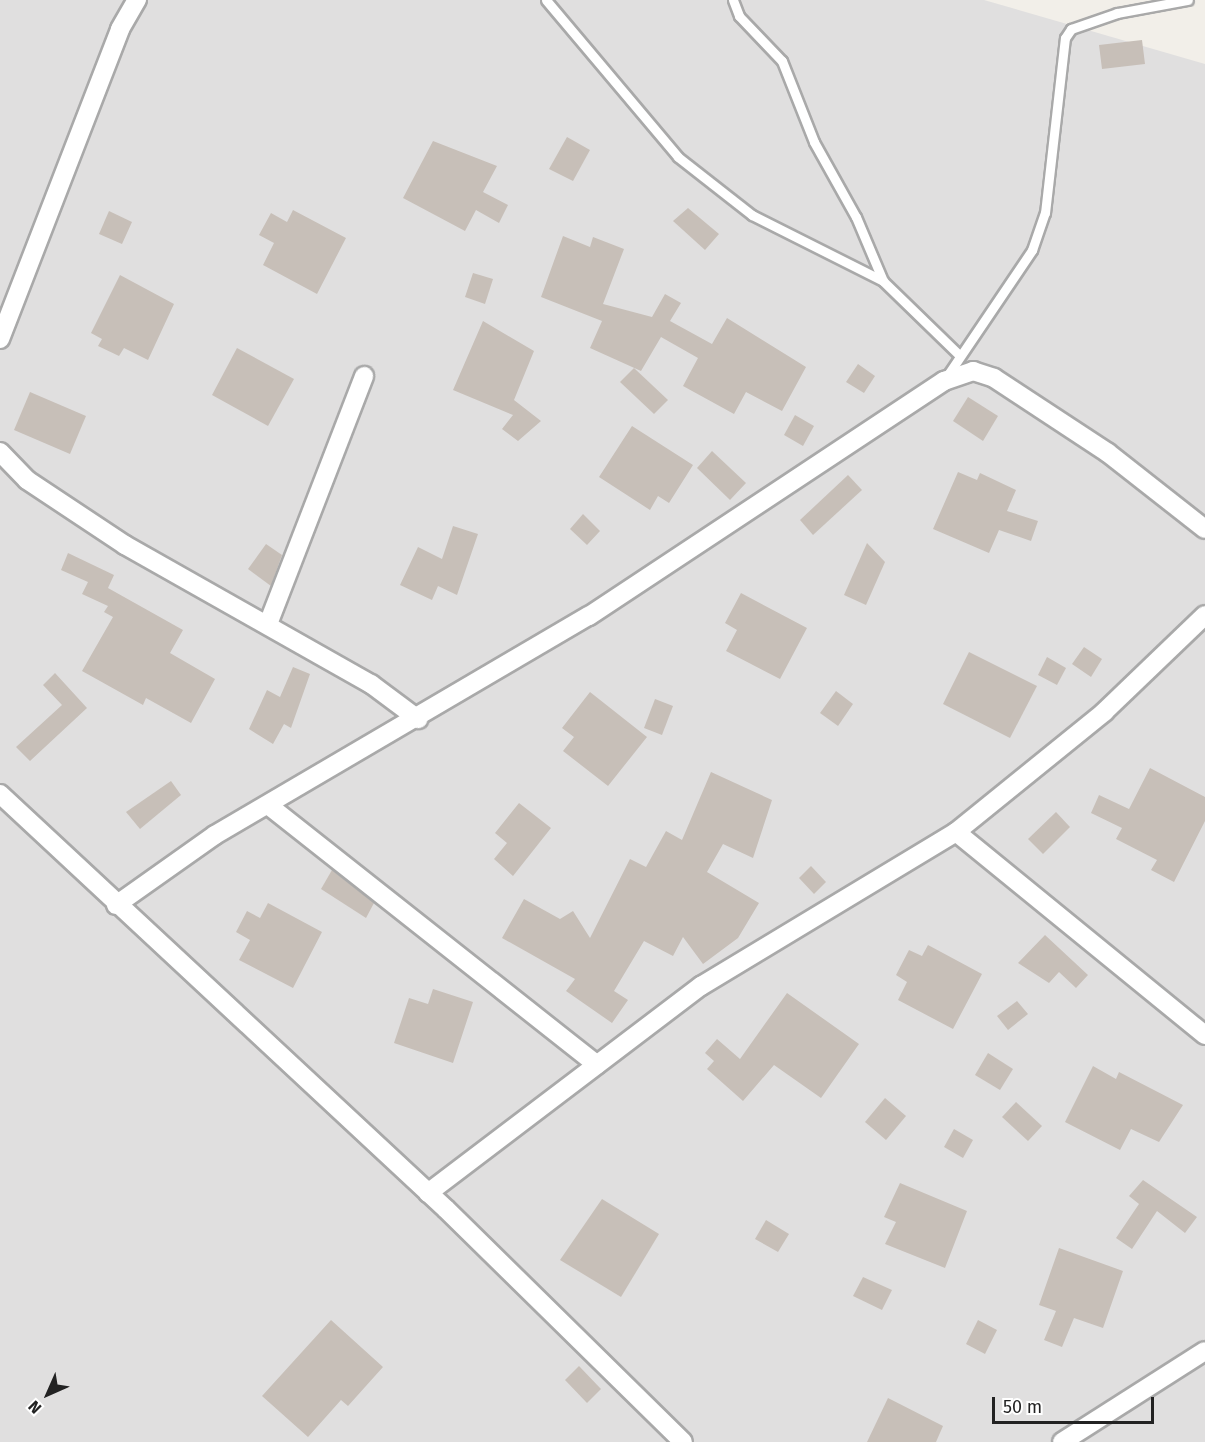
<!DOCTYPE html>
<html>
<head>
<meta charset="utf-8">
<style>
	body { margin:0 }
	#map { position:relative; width:1205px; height:1442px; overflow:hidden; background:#f2efe9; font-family:"Fira Sans",sans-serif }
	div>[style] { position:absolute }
	.residential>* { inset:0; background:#e0dfdf }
	.building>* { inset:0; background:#c7bfb8 }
	.roads { filter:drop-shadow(2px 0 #a9a9a9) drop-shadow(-2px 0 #a9a9a9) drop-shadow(0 2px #a9a9a9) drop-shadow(0 -2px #a9a9a9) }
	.lane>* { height:9px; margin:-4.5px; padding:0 4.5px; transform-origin:4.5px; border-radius:4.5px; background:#fff }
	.street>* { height:18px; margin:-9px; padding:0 9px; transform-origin:9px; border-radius:9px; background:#fff }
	span { translate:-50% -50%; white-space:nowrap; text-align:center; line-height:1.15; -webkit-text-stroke:4.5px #fff; paint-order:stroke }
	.north { position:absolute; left:18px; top:1364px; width:60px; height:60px; -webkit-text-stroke:4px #fff; paint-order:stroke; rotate:225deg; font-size:16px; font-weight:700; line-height:24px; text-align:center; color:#222 }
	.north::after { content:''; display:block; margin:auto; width:21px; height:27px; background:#222; clip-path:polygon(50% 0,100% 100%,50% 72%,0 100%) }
	.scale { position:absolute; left:992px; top:1397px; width:162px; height:27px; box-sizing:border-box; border:3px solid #222; border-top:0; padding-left:8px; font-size:18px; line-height:21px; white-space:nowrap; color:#222; -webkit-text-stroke:4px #fff; paint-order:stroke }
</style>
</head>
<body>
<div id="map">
	<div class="residential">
		<i style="clip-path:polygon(0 0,984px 0,1205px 64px,1205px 1442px,0 1442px)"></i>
	</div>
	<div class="building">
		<i style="clip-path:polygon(1142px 40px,1145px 64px,1102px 69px,1099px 45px)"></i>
		<i style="clip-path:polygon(567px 137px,590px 150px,573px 181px,549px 169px)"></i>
		<i style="clip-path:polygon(433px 141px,497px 166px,483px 192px,508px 205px,499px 223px,476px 210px,465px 231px,403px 198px)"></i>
		<i style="clip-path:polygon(688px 208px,719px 234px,705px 250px,673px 221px)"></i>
		<i style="clip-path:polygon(293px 210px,346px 238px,317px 294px,263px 265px,274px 243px,259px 235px,271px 213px,287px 222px)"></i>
		<i style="clip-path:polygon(109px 211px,132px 222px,122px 244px,99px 234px)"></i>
		<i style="clip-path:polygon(563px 236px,590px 247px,593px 237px,624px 249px,603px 304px,652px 317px,665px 294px,681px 303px,670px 321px,712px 344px,727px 318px,806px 367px,782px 411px,746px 392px,734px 414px,683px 386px,698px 358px,661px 337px,641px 371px,590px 348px,602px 321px,541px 297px)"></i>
		<i style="clip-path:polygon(473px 273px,493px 279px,485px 304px,465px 297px)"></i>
		<i style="clip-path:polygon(120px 275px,174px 304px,148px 360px,124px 348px,119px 356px,98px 346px,102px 339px,91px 333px)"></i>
		<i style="clip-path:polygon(483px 321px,534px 351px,514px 400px,541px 421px,518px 441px,502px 429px,513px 415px,453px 390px)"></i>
		<i style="clip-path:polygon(237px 348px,294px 379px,268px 426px,212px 395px)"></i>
		<i style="clip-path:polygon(858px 364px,875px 376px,864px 393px,846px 382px)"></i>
		<i style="clip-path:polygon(634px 368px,668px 400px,654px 414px,620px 382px)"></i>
		<i style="clip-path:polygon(30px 392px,86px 416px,70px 454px,14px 430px)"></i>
		<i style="clip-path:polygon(968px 397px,998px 416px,983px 441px,953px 421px)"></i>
		<i style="clip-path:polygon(795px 415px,814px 426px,803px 446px,784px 435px)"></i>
		<i style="clip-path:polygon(632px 426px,693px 465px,669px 503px,658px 496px,650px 510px,599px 477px)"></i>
		<i style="clip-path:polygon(712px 451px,746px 483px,730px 500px,697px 468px)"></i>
		<i style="clip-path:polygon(958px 472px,977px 480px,980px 473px,1016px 490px,1007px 511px,1038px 521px,1031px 541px,999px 530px,989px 553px,933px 529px)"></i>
		<i style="clip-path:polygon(848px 475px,862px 490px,813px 535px,800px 520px)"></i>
		<i style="clip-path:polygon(583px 514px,600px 531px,587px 545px,570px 529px)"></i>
		<i style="clip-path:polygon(453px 526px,478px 534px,457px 595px,438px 586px,432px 600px,400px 585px,418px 547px,442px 559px)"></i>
		<i style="clip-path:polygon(867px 543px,885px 562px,866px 605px,844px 595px)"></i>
		<i style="clip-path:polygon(266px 544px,282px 555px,271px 586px,248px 569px)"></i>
		<i style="clip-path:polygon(68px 553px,114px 575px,108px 588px,183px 630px,170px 653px,215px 679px,191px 723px,146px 698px,143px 705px,82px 671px,113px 617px,104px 612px,108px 606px,82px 594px,88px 582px,61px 570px)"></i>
		<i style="clip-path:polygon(741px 593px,807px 628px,780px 679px,726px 651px,737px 630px,725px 623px)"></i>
		<i style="clip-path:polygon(1084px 647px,1102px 659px,1091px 677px,1072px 664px)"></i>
		<i style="clip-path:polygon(969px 652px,1037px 686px,1010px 738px,943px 704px)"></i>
		<i style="clip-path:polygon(1047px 657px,1066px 668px,1057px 685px,1038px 675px)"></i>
		<i style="clip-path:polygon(293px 667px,310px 674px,291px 728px,284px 724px,273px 744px,249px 729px,267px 690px,280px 697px)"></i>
		<i style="clip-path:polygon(55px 673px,87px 708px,30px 761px,16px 747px,62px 705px,43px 685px)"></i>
		<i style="clip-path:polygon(836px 691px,853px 704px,838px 726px,820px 713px)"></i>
		<i style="clip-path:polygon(590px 692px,647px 737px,608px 786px,563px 751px,574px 737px,562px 728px)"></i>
		<i style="clip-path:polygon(655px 699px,673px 706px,662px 735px,644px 728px)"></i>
		<i style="clip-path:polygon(1150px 768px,1205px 797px,1205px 821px,1174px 882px,1151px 870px,1157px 860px,1116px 839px,1122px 828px,1091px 813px,1099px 795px,1129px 809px)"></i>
		<i style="clip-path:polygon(711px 772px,772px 800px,753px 858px,723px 844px,707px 872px,759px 903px,738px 938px,703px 964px,683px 937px,673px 956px,644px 941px,614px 991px,628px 1000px,612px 1023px,566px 991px,575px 979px,502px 938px,524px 899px,560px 919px,573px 911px,590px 938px,630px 859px,646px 867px,666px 831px,682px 840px)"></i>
		<i style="clip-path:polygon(171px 781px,181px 795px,140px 829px,126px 812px)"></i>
		<i style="clip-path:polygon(519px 803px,551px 828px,513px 876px,494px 859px,507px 843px,495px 833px)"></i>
		<i style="clip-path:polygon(1056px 812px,1070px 827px,1043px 854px,1028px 839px)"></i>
		<i style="clip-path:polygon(811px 866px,826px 882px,814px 894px,799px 878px)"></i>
		<i style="clip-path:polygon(332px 870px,374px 903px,366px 918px,321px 889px)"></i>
		<i style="clip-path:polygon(268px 903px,322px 932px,293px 988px,239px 960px,250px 940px,236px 932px,247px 911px,260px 918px)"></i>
		<i style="clip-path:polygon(1045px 935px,1088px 975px,1076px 988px,1059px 972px,1049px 983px,1018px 963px)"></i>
		<i style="clip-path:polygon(928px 945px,982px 974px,953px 1029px,898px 1000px,907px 982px,896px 975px,909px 950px,922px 956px)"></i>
		<i style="clip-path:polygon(433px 989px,473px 1002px,453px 1063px,394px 1043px,409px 998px,428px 1004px)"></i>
		<i style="clip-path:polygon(787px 993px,859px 1044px,821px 1098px,774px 1065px,743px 1101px,707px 1069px,714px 1061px,705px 1053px,717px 1039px,740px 1059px)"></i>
		<i style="clip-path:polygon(1017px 1001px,1028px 1014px,1008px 1030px,997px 1016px)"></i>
		<i style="clip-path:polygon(988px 1053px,1013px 1069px,1000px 1090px,975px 1075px)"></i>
		<i style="clip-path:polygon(1093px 1066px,1116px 1079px,1119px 1072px,1183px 1105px,1159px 1142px,1131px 1129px,1120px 1150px,1065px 1122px)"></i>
		<i style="clip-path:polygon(885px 1098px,906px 1116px,886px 1140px,865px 1122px)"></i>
		<i style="clip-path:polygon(1016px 1102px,1042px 1126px,1028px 1141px,1002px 1117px)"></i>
		<i style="clip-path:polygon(954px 1129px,973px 1140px,963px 1158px,944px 1147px)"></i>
		<i style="clip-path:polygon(1143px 1180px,1197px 1217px,1185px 1233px,1157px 1211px,1132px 1249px,1116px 1238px,1139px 1204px,1129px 1196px)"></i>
		<i style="clip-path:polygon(900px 1183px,967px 1211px,945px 1268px,885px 1244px,896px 1222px,884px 1217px)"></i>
		<i style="clip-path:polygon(602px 1199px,659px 1234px,621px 1297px,560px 1260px)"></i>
		<i style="clip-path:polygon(766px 1220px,789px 1234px,778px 1252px,755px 1239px)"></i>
		<i style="clip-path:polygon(1059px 1248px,1123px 1271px,1103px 1328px,1074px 1318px,1062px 1347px,1044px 1340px,1056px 1311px,1039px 1305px)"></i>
		<i style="clip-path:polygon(863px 1277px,892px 1290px,882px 1310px,853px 1296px)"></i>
		<i style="clip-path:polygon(331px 1320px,383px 1367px,348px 1406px,341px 1400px,308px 1437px,262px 1396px)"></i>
		<i style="clip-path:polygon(978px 1320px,997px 1330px,985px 1354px,966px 1344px)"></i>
		<i style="clip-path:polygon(579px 1366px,601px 1389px,587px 1403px,565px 1380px)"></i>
		<i style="clip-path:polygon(888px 1398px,943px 1426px,936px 1442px,867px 1442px)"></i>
	</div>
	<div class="roads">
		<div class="lane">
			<i style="left:546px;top:0;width:205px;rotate:49.9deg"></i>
			<i style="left:678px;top:157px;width:94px;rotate:38.1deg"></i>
			<i style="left:752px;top:215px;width:147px;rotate:26.7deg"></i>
			<i style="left:733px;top:0;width:17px;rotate:69deg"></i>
			<i style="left:739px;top:16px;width:62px;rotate:46.3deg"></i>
			<i style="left:782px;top:61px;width:87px;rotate:68.4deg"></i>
			<i style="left:814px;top:142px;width:86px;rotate:60.8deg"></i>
			<i style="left:856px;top:217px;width:69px;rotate:67.1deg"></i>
			<i style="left:883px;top:281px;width:107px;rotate:44.2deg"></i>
			<i style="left:945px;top:379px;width:156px;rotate:-56deg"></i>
			<i style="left:1032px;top:250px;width:39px;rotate:-71deg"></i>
			<i style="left:1045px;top:213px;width:176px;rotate:-83.5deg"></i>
			<i style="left:1065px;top:38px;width:11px;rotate:-56deg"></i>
			<i style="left:1071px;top:29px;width:49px;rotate:-19.2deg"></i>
			<i style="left:1117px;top:13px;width:72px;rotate:-10.4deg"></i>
		</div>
		<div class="street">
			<i style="left:0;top:339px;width:332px;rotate:-68.8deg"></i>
			<i style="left:120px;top:29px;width:34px;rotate:-60deg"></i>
			<i style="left:0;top:452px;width:39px;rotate:46deg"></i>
			<i style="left:27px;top:480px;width:118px;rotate:33.6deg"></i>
			<i style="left:125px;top:545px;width:283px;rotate:29.5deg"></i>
			<i style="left:371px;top:684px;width:59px;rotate:36.7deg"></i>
			<i style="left:268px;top:624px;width:266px;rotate:-68.8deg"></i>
			<i style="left:0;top:794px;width:609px;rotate:42.94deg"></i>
			<i style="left:446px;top:1209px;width:332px;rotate:44.5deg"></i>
			<i style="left:268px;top:805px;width:419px;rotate:38.3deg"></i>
			<i style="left:956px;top:832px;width:321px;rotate:39.2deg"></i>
			<i style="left:116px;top:905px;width:121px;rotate:-35.3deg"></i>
			<i style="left:215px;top:835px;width:433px;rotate:-30.4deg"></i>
			<i style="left:589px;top:616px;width:426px;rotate:-33.5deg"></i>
			<i style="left:944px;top:381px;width:31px;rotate:-19deg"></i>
			<i style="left:973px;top:371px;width:22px;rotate:18deg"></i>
			<i style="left:994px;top:378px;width:136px;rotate:33.3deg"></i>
			<i style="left:1108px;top:453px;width:123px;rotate:38.1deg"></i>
			<i style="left:428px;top:1193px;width:343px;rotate:-37.2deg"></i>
			<i style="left:701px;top:986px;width:298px;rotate:-31.1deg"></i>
			<i style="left:956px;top:832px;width:191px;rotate:-39deg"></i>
			<i style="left:1104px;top:712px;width:140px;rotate:-43.8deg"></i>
			<i style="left:1062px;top:1442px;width:169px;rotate:-32.5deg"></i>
		</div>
	</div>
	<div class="north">N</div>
	<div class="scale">50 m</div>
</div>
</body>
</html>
